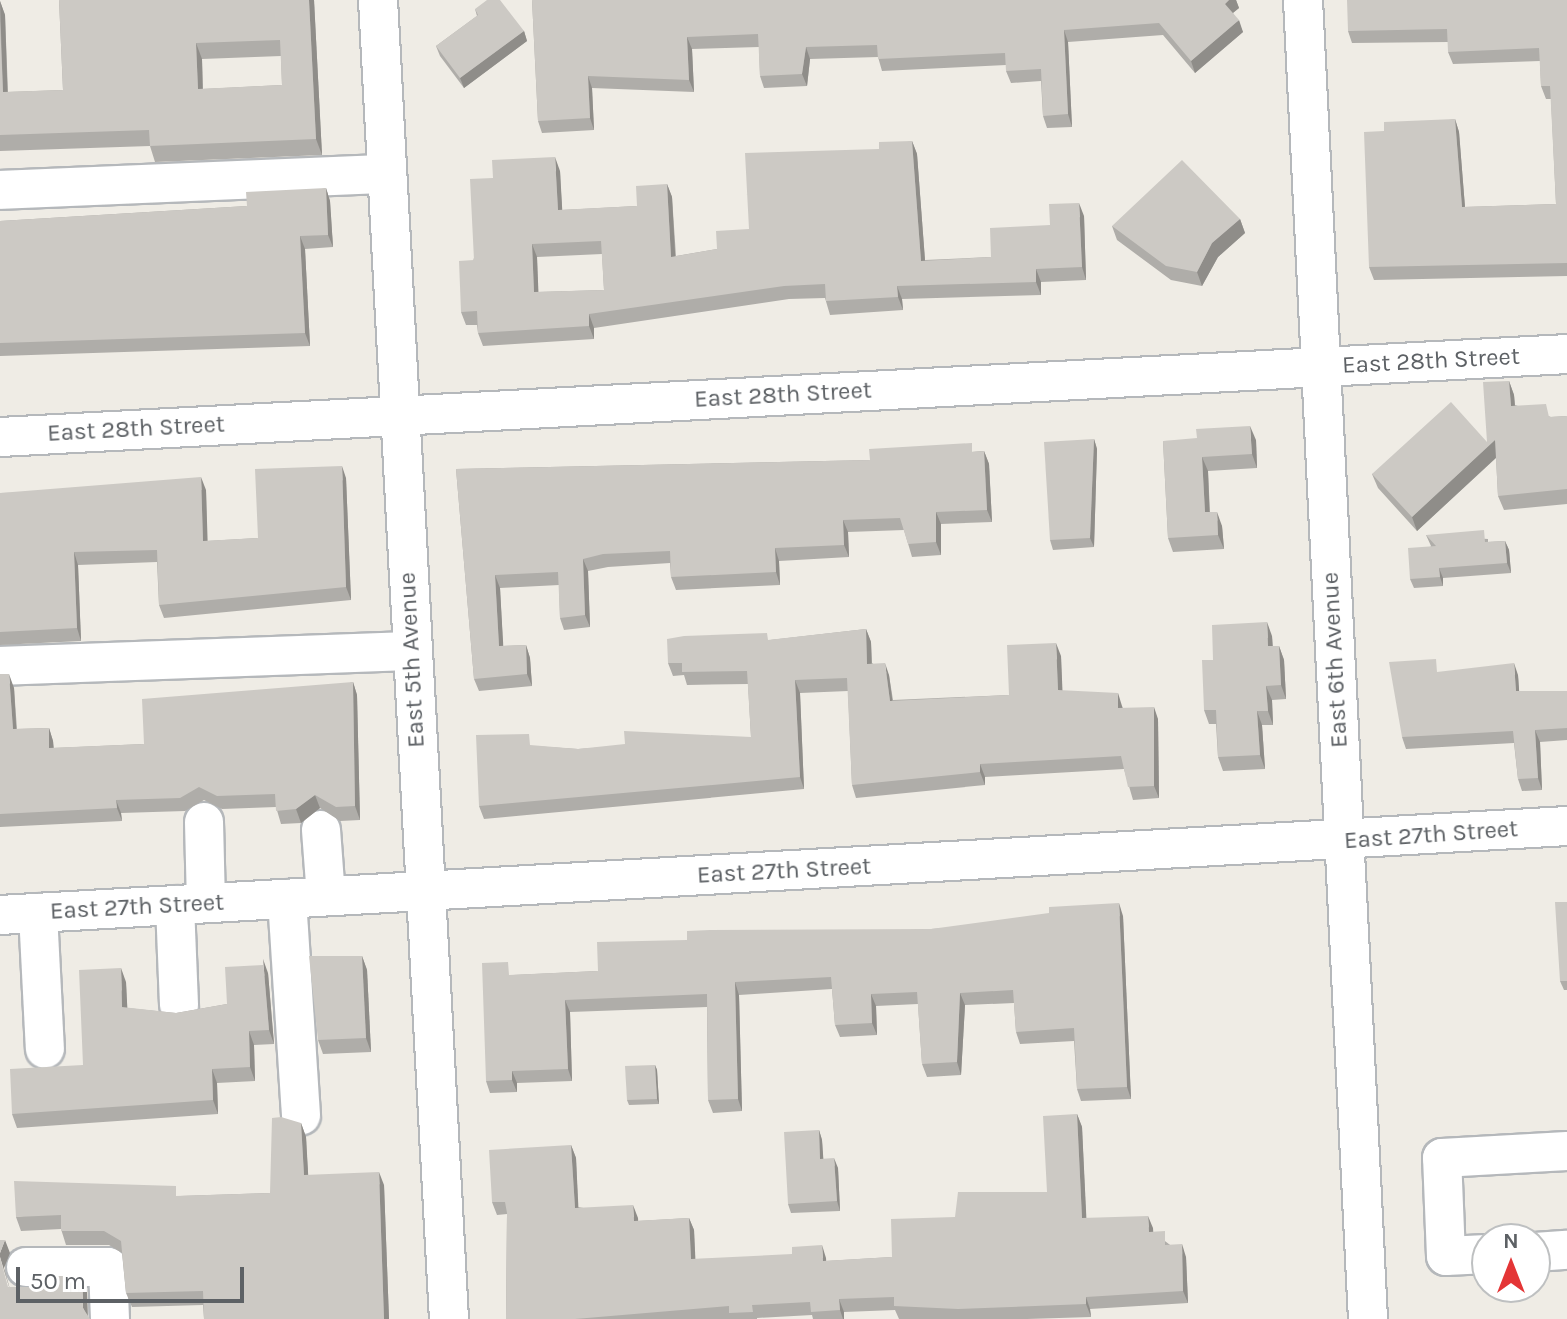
<!DOCTYPE html>
<html>
<head>
<meta charset="utf-8">
<style>
	body { margin:0 }
	#map { position:relative; width:1567px; height:1319px; overflow:hidden; background:#efece5; font-family:Karla,sans-serif }
	div>[style] { position:absolute }
	.roads { filter:drop-shadow(2px 0 #b5b8bb) drop-shadow(-2px 0 #b5b8bb) drop-shadow(0 2px #b5b8bb) drop-shadow(0 -2px #b5b8bb) }
	.minor>* { height:38px; margin:-19px; padding:0 19px; transform-origin:19px; border-radius:19px; background:#fff }
	.wall>* { inset:0; background:#afada9 }
	.shaded-wall>* { inset:0; background:#8f8d89 }
	.building>* { inset:0; background:#ccc9c4 }
	span { translate:-50% -50%; white-space:nowrap; text-align:center; line-height:1.15; -webkit-text-stroke:7px #fff; paint-order:stroke }
	.street-label { font-size:24px; color:#5d6165 }
	.north { position:absolute; left:1471px; top:1223px; width:80px; height:80px; box-sizing:border-box; background:#fff; border:2px solid #bec0c1; border-radius:50%; rotate:0deg; font-size:22px; font-weight:700; line-height:32px; text-align:center; color:#5d6165 }
	.north::after { content:''; display:block; margin:auto; width:28px; height:36px; background:#e43536; clip-path:polygon(50% 0,100% 100%,50% 72%,0 100%) }
	.scale { position:absolute; left:16px; top:1267px; width:228px; height:36px; box-sizing:border-box; border:4px solid #5d6165; border-top:0; padding-left:10px; font-size:24px; line-height:28px; white-space:nowrap; color:#5d6165; -webkit-text-stroke:6px #fff; paint-order:stroke }
</style>
</head>
<body>
<div id="map">
	<div class="roads">
		<div class="minor">
			<i style="left:378px;top:0;width:1321px;rotate:86.92deg"></i>
			<i style="left:1303px;top:0;width:1321px;rotate:87.18deg"></i>
			<i style="left:0;top:190px;width:387px;rotate:-2.4deg"></i>
			<i style="left:0;top:437px;width:1569px;rotate:-3.03deg"></i>
			<i style="left:0;top:666px;width:411px;rotate:-2.1deg"></i>
			<i style="left:204px;top:822px;width:81px;rotate:88.6deg"></i>
			<i style="left:321px;top:830px;width:66px;rotate:85.7deg"></i>
			<i style="left:287px;top:899px;width:217px;rotate:86.3deg"></i>
			<i style="left:175px;top:905px;width:100px;rotate:87.7deg"></i>
			<i style="left:38px;top:913px;width:136px;rotate:87.1deg"></i>
			<i style="left:0;top:915px;width:1570px;rotate:-3.25deg"></i>
			<i style="left:1535px;top:1252px;width:32px;rotate:-4deg"></i>
			<i style="left:1487px;top:1254px;width:41px;rotate:177.2deg"></i>
			<i style="left:1446px;top:1256px;width:98px;rotate:-92.3deg"></i>
			<i style="left:1442px;top:1158px;width:125px;rotate:-3.2deg"></i>
			<i style="left:26px;top:1267px;width:82px"></i>
			<i style="left:108px;top:1267px;width:52px;rotate:87.8deg"></i>
		</div>
	</div>
	<div class="wall">
		<i style="clip-path:polygon(evenodd,59px 0,314px 0,322px 155px,155px 162px,150px 146px,0 151px,0 1px,5px 15px,8px 92px,63px 90px,59px 0,281px 56px,282px 85px,203px 89px,202px 59px,281px 56px)"></i>
		<i style="clip-path:polygon(532px 0,1236px 0,1239px 8px,1233px 13px,1243px 32px,1195px 73px,1163px 35px,1068px 42px,1072px 127px,1047px 128px,1043px 116px,1041px 81px,1011px 83px,1006px 71px,1006px 65px,882px 71px,878px 57px,810px 59px,807px 86px,764px 88px,760px 76px,759px 47px,692px 49px,694px 92px,592px 88px,594px 130px,542px 133px,538px 121px)"></i>
		<i style="clip-path:polygon(1567px 0,1567px 276px,1374px 280px,1369px 267px,1384px 131px,1455px 119px,1459px 132px,1465px 207px,1556px 204px,1551px 99px,1546px 99px,1541px 86px,1540px 61px,1453px 64px,1448px 52px,1448px 42px,1352px 43px,1348px 31px)"></i>
		<i style="clip-path:polygon(475px 9px,524px 31px,527px 41px,464px 88px,440px 56px,436px 46px,477px 16px)"></i>
		<i style="clip-path:polygon(evenodd,912px 141px,917px 154px,925px 260px,991px 257px,1050px 225px,1084px 216px,1086px 280px,1041px 282px,1041px 295px,902px 299px,903px 310px,830px 315px,825px 298px,789px 299px,594px 328px,594px 339px,483px 346px,478px 333px,477px 325px,466px 325px,461px 312px,493px 178px,560px 171px,562px 210px,637px 206px,667px 184px,672px 197px,676px 256px,717px 249px,879px 149px,912px 141px,602px 254px,604px 290px,538px 292px,537px 257px,602px 254px)"></i>
		<i style="clip-path:polygon(326px 188px,330px 201px,333px 247px,305px 249px,310px 346px,0 356px,0 221px,247px 206px)"></i>
		<i style="clip-path:polygon(1240px 219px,1245px 233px,1218px 257px,1202px 286px,1171px 280px,1117px 240px,1112px 226px)"></i>
		<i style="clip-path:polygon(1509px 381px,1514px 395px,1515px 405px,1551px 417px,1567px 416px,1567px 504px,1504px 510px,1498px 496px,1496px 458px,1417px 531px,1378px 488px,1372px 474px,1487px 442px)"></i>
		<i style="clip-path:polygon(1094px 439px,1097px 449px,1094px 547px,1053px 550px,1050px 540px)"></i>
		<i style="clip-path:polygon(1256px 440px,1257px 468px,1208px 471px,1210px 512px,1222px 526px,1224px 549px,1173px 552px,1168px 538px,1163px 441px)"></i>
		<i style="clip-path:polygon(984px 451px,989px 464px,992px 522px,941px 524px,941px 555px,912px 557px,904px 530px,848px 532px,849px 557px,779px 561px,780px 585px,676px 590px,671px 577px,670px 563px,608px 567px,588px 571px,590px 627px,564px 630px,560px 618px,559px 585px,500px 588px,503px 646px,526px 645px,530px 658px,532px 686px,479px 691px,474px 679px,456px 469px,870px 460px)"></i>
		<i style="clip-path:polygon(346px 478px,351px 600px,164px 618px,159px 605px,157px 562px,78px 565px,81px 641px,0 645px,0 493px,206px 490px,207px 541px,258px 538px)"></i>
		<i style="clip-path:polygon(1426px 535px,1488px 539px,1488px 542px,1505px 541px,1509px 550px,1511px 573px,1443px 578px,1443px 586px,1414px 588px,1410px 579px,1431px 546px)"></i>
		<i style="clip-path:polygon(866px 629px,871px 642px,872px 663px,889px 675px,893px 700px,1009px 695px,1061px 656px,1062px 691px,1122px 706px,1123px 708px,1158px 719px,1159px 798px,1133px 800px,1124px 769px,985px 777px,985px 785px,856px 798px,852px 785px,848px 691px,800px 693px,804px 789px,484px 819px,479px 806px,533px 746px,578px 749px,751px 737px,748px 684px,687px 685px,684px 675px,673px 676px,668px 663px,770px 640px)"></i>
		<i style="clip-path:polygon(1272px 636px,1273px 646px,1279px 646px,1284px 660px,1286px 699px,1272px 700px,1273px 725px,1262px 725px,1265px 769px,1223px 771px,1218px 757px,1216px 724px,1209px 724px,1204px 710px,1213px 660px)"></i>
		<i style="clip-path:polygon(1440px 672px,1518px 675px,1519px 691px,1567px 691px,1567px 740px,1540px 742px,1542px 790px,1522px 791px,1518px 779px,1514px 743px,1406px 749px,1402px 737px)"></i>
		<i style="clip-path:polygon(0 674px,14px 688px,17px 729px,49px 728px,53px 741px,54px 748px,144px 744px,353px 682px,357px 695px,360px 820px,340px 821px,320px 808px,301px 823px,281px 824px,276px 807px,222px 809px,204px 800px,185px 811px,121px 813px,122px 821px,0 827px)"></i>
		<i style="clip-path:polygon(1567px 902px,1567px 990px,1564px 990px,1560px 981px)"></i>
		<i style="clip-path:polygon(1123px 916px,1131px 1099px,1081px 1101px,1077px 1089px,1074px 1041px,1020px 1044px,1016px 1032px,1014px 1003px,965px 1005px,961px 1075px,927px 1077px,922px 1064px,918px 1004px,876px 1006px,877px 1035px,840px 1037px,835px 1025px,832px 989px,739px 995px,742px 1111px,713px 1113px,708px 1100px,707px 1007px,570px 1012px,572px 1081px,517px 1083px,517px 1092px,490px 1093px,486px 1081px,513px 975px,598px 971px,687px 940px,931px 929px)"></i>
		<i style="clip-path:polygon(362px 956px,367px 970px,371px 1052px,323px 1054px,318px 1040px)"></i>
		<i style="clip-path:polygon(268px 973px,274px 1044px,254px 1045px,255px 1081px,217px 1083px,218px 1114px,17px 1128px,12px 1114px,83px 1065px,126px 982px,127px 1008px,176px 1013px,227px 1004px)"></i>
		<i style="clip-path:polygon(655px 1065px,657px 1070px,659px 1104px,629px 1105px,627px 1100px)"></i>
		<i style="clip-path:polygon(1077px 1114px,1082px 1127px,1086px 1218px,1153px 1228px,1153px 1232px,1186px 1257px,1188px 1303px,1090px 1309px,1091px 1317px,1027px 1319px,899px 1319px,895px 1310px,844px 1312px,844px 1319px,813px 1319px,812px 1315px,757px 1318px,757px 1319px,506px 1319px,507px 1214px,497px 1215px,492px 1202px,571px 1145px,576px 1158px,578px 1207px,638px 1218px,638px 1221px,689px 1218px,694px 1230px,695px 1259px,826px 1258px,826px 1261px,892px 1257px,955px 1217px,1047px 1192px)"></i>
		<i style="clip-path:polygon(301px 1123px,306px 1137px,308px 1175px,384px 1185px,389px 1319px,204px 1319px,203px 1305px,132px 1307px,126px 1293px,122px 1253px,109px 1245px,66px 1245px,61px 1229px,21px 1231px,16px 1217px,180px 1196px,270px 1193px)"></i>
		<i style="clip-path:polygon(819px 1130px,822px 1140px,823px 1159px,838px 1168px,840px 1211px,791px 1213px,788px 1204px)"></i>
	</div>
	<div class="shaded-wall">
		<i style="clip-path:polygon(309px 0,314px 0,322px 155px,316px 139px)"></i>
		<i style="clip-path:polygon(1229px 0,1236px 0,1239px 8px,1229px 16px,1225px 4px)"></i>
		<i style="clip-path:polygon(0 1px,5px 15px,8px 108px,3px 92px)"></i>
		<i style="clip-path:polygon(1239px 20px,1243px 32px,1195px 73px,1191px 61px)"></i>
		<i style="clip-path:polygon(1064px 30px,1068px 42px,1072px 127px,1068px 114px)"></i>
		<i style="clip-path:polygon(524px 31px,527px 41px,464px 88px,460px 78px)"></i>
		<i style="clip-path:polygon(687px 37px,692px 49px,694px 92px,689px 80px)"></i>
		<i style="clip-path:polygon(196px 43px,202px 59px,203px 105px,198px 89px)"></i>
		<i style="clip-path:polygon(806px 47px,810px 59px,807px 86px,802px 74px)"></i>
		<i style="clip-path:polygon(588px 76px,592px 88px,594px 130px,590px 118px)"></i>
		<i style="clip-path:polygon(1455px 119px,1459px 132px,1466px 220px,1462px 207px)"></i>
		<i style="clip-path:polygon(912px 141px,917px 154px,926px 274px,921px 261px)"></i>
		<i style="clip-path:polygon(555px 157px,560px 171px,563px 223px,558px 210px)"></i>
		<i style="clip-path:polygon(667px 184px,672px 197px,676px 271px,671px 257px)"></i>
		<i style="clip-path:polygon(326px 188px,330px 201px,333px 247px,328px 235px)"></i>
		<i style="clip-path:polygon(1079px 203px,1084px 216px,1086px 280px,1082px 267px)"></i>
		<i style="clip-path:polygon(1240px 219px,1245px 233px,1218px 257px,1202px 286px,1197px 272px,1212px 243px)"></i>
		<i style="clip-path:polygon(300px 236px,305px 249px,310px 346px,305px 333px)"></i>
		<i style="clip-path:polygon(532px 244px,537px 257px,539px 306px,534px 292px)"></i>
		<i style="clip-path:polygon(1036px 269px,1041px 282px,1041px 295px,1036px 282px)"></i>
		<i style="clip-path:polygon(897px 286px,902px 299px,903px 310px,898px 297px)"></i>
		<i style="clip-path:polygon(589px 314px,594px 328px,594px 339px,589px 326px)"></i>
		<i style="clip-path:polygon(1509px 381px,1514px 395px,1516px 420px,1511px 406px)"></i>
		<i style="clip-path:polygon(1250px 426px,1256px 440px,1257px 468px,1252px 454px)"></i>
		<i style="clip-path:polygon(1094px 439px,1097px 449px,1094px 547px,1090px 538px)"></i>
		<i style="clip-path:polygon(1495px 440px,1500px 454px,1417px 531px,1412px 517px)"></i>
		<i style="clip-path:polygon(984px 451px,989px 464px,992px 522px,987px 510px)"></i>
		<i style="clip-path:polygon(1202px 457px,1208px 471px,1210px 526px,1205px 512px)"></i>
		<i style="clip-path:polygon(342px 466px,346px 478px,351px 600px,346px 587px)"></i>
		<i style="clip-path:polygon(201px 477px,206px 490px,208px 554px,203px 541px)"></i>
		<i style="clip-path:polygon(936px 512px,941px 524px,941px 555px,936px 542px)"></i>
		<i style="clip-path:polygon(1217px 512px,1222px 526px,1224px 549px,1218px 535px)"></i>
		<i style="clip-path:polygon(843px 520px,848px 532px,849px 557px,844px 545px)"></i>
		<i style="clip-path:polygon(1505px 541px,1509px 550px,1511px 573px,1507px 563px)"></i>
		<i style="clip-path:polygon(775px 548px,779px 561px,780px 585px,776px 572px)"></i>
		<i style="clip-path:polygon(74px 552px,78px 565px,81px 641px,77px 628px)"></i>
		<i style="clip-path:polygon(583px 559px,588px 571px,590px 627px,585px 615px)"></i>
		<i style="clip-path:polygon(1439px 568px,1443px 578px,1443px 586px,1440px 577px)"></i>
		<i style="clip-path:polygon(495px 575px,500px 588px,504px 659px,499px 646px)"></i>
		<i style="clip-path:polygon(1267px 622px,1272px 636px,1273px 660px,1268px 646px)"></i>
		<i style="clip-path:polygon(866px 629px,871px 642px,872px 676px,867px 664px)"></i>
		<i style="clip-path:polygon(1056px 643px,1061px 656px,1063px 703px,1058px 690px)"></i>
		<i style="clip-path:polygon(526px 645px,530px 658px,532px 686px,527px 674px)"></i>
		<i style="clip-path:polygon(1279px 646px,1284px 660px,1286px 699px,1281px 685px)"></i>
		<i style="clip-path:polygon(885px 663px,889px 675px,894px 713px,890px 701px)"></i>
		<i style="clip-path:polygon(1514px 663px,1518px 675px,1520px 703px,1516px 691px)"></i>
		<i style="clip-path:polygon(9px 674px,14px 688px,17px 742px,13px 729px)"></i>
		<i style="clip-path:polygon(795px 680px,800px 693px,804px 789px,800px 777px)"></i>
		<i style="clip-path:polygon(353px 682px,357px 695px,360px 820px,355px 806px)"></i>
		<i style="clip-path:polygon(1266px 686px,1272px 700px,1273px 725px,1268px 711px)"></i>
		<i style="clip-path:polygon(1118px 693px,1122px 706px,1123px 721px,1118px 708px)"></i>
		<i style="clip-path:polygon(1154px 707px,1158px 719px,1159px 798px,1154px 786px)"></i>
		<i style="clip-path:polygon(1257px 711px,1262px 725px,1265px 769px,1260px 755px)"></i>
		<i style="clip-path:polygon(49px 728px,53px 741px,54px 761px,49px 748px)"></i>
		<i style="clip-path:polygon(1535px 730px,1540px 742px,1542px 790px,1538px 778px)"></i>
		<i style="clip-path:polygon(980px 764px,985px 777px,985px 785px,980px 772px)"></i>
		<i style="clip-path:polygon(315px 795px,320px 808px,301px 823px,296px 809px)"></i>
		<i style="clip-path:polygon(116px 800px,121px 813px,122px 821px,117px 808px)"></i>
		<i style="clip-path:polygon(1119px 903px,1123px 916px,1131px 1099px,1127px 1087px)"></i>
		<i style="clip-path:polygon(362px 956px,367px 970px,371px 1052px,366px 1038px)"></i>
		<i style="clip-path:polygon(263px 959px,268px 973px,274px 1044px,269px 1030px)"></i>
		<i style="clip-path:polygon(121px 968px,126px 982px,128px 1021px,122px 1007px)"></i>
		<i style="clip-path:polygon(735px 982px,739px 995px,742px 1111px,738px 1099px)"></i>
		<i style="clip-path:polygon(960px 993px,965px 1005px,961px 1075px,957px 1062px)"></i>
		<i style="clip-path:polygon(871px 994px,876px 1006px,877px 1035px,872px 1023px)"></i>
		<i style="clip-path:polygon(565px 1000px,570px 1012px,572px 1081px,568px 1069px)"></i>
		<i style="clip-path:polygon(249px 1031px,254px 1045px,255px 1081px,250px 1067px)"></i>
		<i style="clip-path:polygon(655px 1065px,657px 1070px,659px 1104px,657px 1099px)"></i>
		<i style="clip-path:polygon(212px 1069px,217px 1083px,218px 1114px,213px 1100px)"></i>
		<i style="clip-path:polygon(512px 1071px,517px 1083px,517px 1092px,512px 1080px)"></i>
		<i style="clip-path:polygon(1077px 1114px,1082px 1127px,1087px 1231px,1082px 1218px)"></i>
		<i style="clip-path:polygon(301px 1123px,306px 1137px,309px 1189px,304px 1175px)"></i>
		<i style="clip-path:polygon(819px 1130px,822px 1140px,824px 1168px,820px 1159px)"></i>
		<i style="clip-path:polygon(571px 1145px,576px 1158px,579px 1220px,575px 1208px)"></i>
		<i style="clip-path:polygon(834px 1158px,838px 1168px,840px 1211px,837px 1201px)"></i>
		<i style="clip-path:polygon(379px 1172px,384px 1185px,389px 1319px,384px 1319px)"></i>
		<i style="clip-path:polygon(633px 1205px,638px 1218px,639px 1233px,634px 1221px)"></i>
		<i style="clip-path:polygon(1148px 1216px,1153px 1228px,1154px 1244px,1149px 1232px)"></i>
		<i style="clip-path:polygon(689px 1218px,694px 1230px,696px 1272px,691px 1259px)"></i>
		<i style="clip-path:polygon(5px 1240px,10px 1253px,4px 1268px,13px 1300px,0 1257px,0 1253px)"></i>
		<i style="clip-path:polygon(1182px 1244px,1186px 1257px,1188px 1303px,1183px 1291px)"></i>
		<i style="clip-path:polygon(822px 1245px,826px 1258px,827px 1273px,823px 1261px)"></i>
		<i style="clip-path:polygon(82px 1276px,87px 1289px,88px 1319px,83px 1308px)"></i>
		<i style="clip-path:polygon(1086px 1297px,1090px 1309px,1091px 1317px,1086px 1304px)"></i>
		<i style="clip-path:polygon(839px 1299px,844px 1312px,844px 1319px,843px 1319px,840px 1310px)"></i>
	</div>
	<div class="building">
		<i style="clip-path:polygon(evenodd,59px 0,309px 0,316px 139px,150px 146px,149px 130px,0 135px,0 21px,3px 92px,63px 90px,59px 0,280px 40px,282px 85px,198px 89px,196px 43px,280px 40px)"></i>
		<i style="clip-path:polygon(487px 0,500px 0,524px 31px,460px 78px,436px 46px,478px 15px,475px 9px)"></i>
		<i style="clip-path:polygon(532px 0,1229px 0,1225px 4px,1239px 20px,1191px 61px,1159px 23px,1064px 30px,1068px 114px,1043px 116px,1041px 69px,1006px 71px,1005px 53px,878px 59px,877px 45px,806px 47px,802px 74px,760px 76px,758px 34px,687px 37px,689px 80px,588px 76px,590px 118px,538px 121px)"></i>
		<i style="clip-path:polygon(1347px 0,1567px 0,1567px 263px,1369px 267px,1364px 132px,1384px 131px,1384px 122px,1455px 119px,1462px 207px,1556px 204px,1550px 86px,1541px 86px,1539px 48px,1448px 52px,1447px 29px,1348px 31px)"></i>
		<i style="clip-path:polygon(evenodd,912px 141px,921px 261px,991px 257px,990px 228px,1050px 225px,1049px 204px,1079px 203px,1082px 267px,1036px 269px,1036px 282px,897px 286px,898px 297px,826px 301px,825px 284px,784px 286px,589px 314px,589px 326px,478px 333px,477px 311px,461px 312px,459px 261px,474px 260px,470px 179px,493px 178px,492px 160px,555px 157px,558px 210px,637px 206px,636px 186px,667px 184px,671px 257px,717px 249px,716px 231px,749px 229px,745px 153px,879px 149px,879px 142px,912px 141px,601px 241px,604px 290px,534px 292px,532px 244px,601px 241px)"></i>
		<i style="clip-path:polygon(1182px 160px,1240px 219px,1212px 243px,1197px 272px,1166px 266px,1112px 226px)"></i>
		<i style="clip-path:polygon(326px 188px,328px 235px,300px 236px,305px 333px,0 343px,0 221px,247px 206px,246px 192px)"></i>
		<i style="clip-path:polygon(1509px 381px,1511px 406px,1546px 404px,1549px 417px,1567px 416px,1567px 489px,1498px 496px,1495px 440px,1412px 517px,1372px 474px,1451px 402px,1487px 442px,1483px 382px)"></i>
		<i style="clip-path:polygon(1250px 426px,1252px 454px,1202px 457px,1205px 512px,1217px 512px,1218px 535px,1168px 538px,1163px 441px,1197px 438px,1196px 429px)"></i>
		<i style="clip-path:polygon(1094px 439px,1090px 538px,1050px 540px,1044px 442px)"></i>
		<i style="clip-path:polygon(972px 443px,972px 452px,984px 451px,987px 510px,936px 512px,936px 542px,908px 544px,900px 518px,843px 520px,844px 545px,775px 548px,776px 572px,671px 577px,670px 551px,603px 554px,583px 559px,585px 615px,560px 618px,558px 572px,495px 575px,499px 646px,526px 645px,527px 674px,474px 679px,456px 469px,870px 460px,869px 449px)"></i>
		<i style="clip-path:polygon(342px 466px,346px 587px,159px 605px,157px 550px,74px 552px,77px 628px,0 632px,0 493px,201px 477px,203px 541px,258px 538px,255px 469px)"></i>
		<i style="clip-path:polygon(1484px 530px,1485px 542px,1505px 541px,1507px 563px,1439px 568px,1440px 577px,1410px 579px,1408px 548px,1436px 546px,1426px 535px)"></i>
		<i style="clip-path:polygon(1267px 622px,1268px 646px,1279px 646px,1281px 685px,1266px 686px,1268px 711px,1257px 711px,1260px 755px,1218px 757px,1216px 710px,1204px 710px,1202px 660px,1213px 660px,1212px 625px)"></i>
		<i style="clip-path:polygon(866px 629px,867px 664px,885px 663px,890px 701px,1009px 695px,1007px 645px,1056px 643px,1058px 690px,1118px 693px,1118px 708px,1154px 707px,1154px 786px,1128px 787px,1121px 756px,980px 764px,980px 772px,852px 785px,847px 678px,795px 680px,800px 777px,479px 806px,476px 735px,529px 734px,530px 745px,578px 749px,625px 744px,624px 731px,751px 737px,747px 671px,682px 672px,682px 663px,668px 663px,667px 639px,684px 636px,767px 633px,768px 640px)"></i>
		<i style="clip-path:polygon(1436px 659px,1437px 672px,1514px 663px,1516px 691px,1567px 691px,1567px 728px,1535px 730px,1538px 778px,1518px 779px,1513px 731px,1402px 737px,1389px 662px)"></i>
		<i style="clip-path:polygon(0 674px,9px 674px,13px 729px,49px 728px,49px 748px,144px 744px,142px 699px,353px 682px,355px 806px,336px 807px,315px 795px,296px 809px,276px 811px,275px 794px,217px 796px,199px 787px,180px 798px,116px 800px,117px 808px,0 814px)"></i>
		<i style="clip-path:polygon(1555px 902px,1567px 902px,1567px 981px,1560px 981px)"></i>
		<i style="clip-path:polygon(1119px 903px,1127px 1087px,1077px 1089px,1074px 1028px,1016px 1032px,1013px 990px,960px 993px,957px 1062px,922px 1064px,917px 992px,871px 994px,872px 1023px,835px 1025px,831px 977px,735px 982px,738px 1099px,708px 1100px,707px 994px,565px 1000px,568px 1069px,512px 1071px,512px 1080px,486px 1081px,482px 963px,508px 962px,509px 975px,598px 971px,597px 942px,687px 940px,687px 931px,710px 930px,931px 929px,1049px 913px,1049px 907px)"></i>
		<i style="clip-path:polygon(309px 956px,362px 956px,366px 1038px,318px 1040px)"></i>
		<i style="clip-path:polygon(263px 959px,269px 1030px,249px 1031px,250px 1067px,212px 1069px,213px 1100px,12px 1114px,10px 1069px,83px 1065px,79px 970px,121px 968px,122px 1007px,176px 1013px,227px 1004px,225px 967px,263px 965px)"></i>
		<i style="clip-path:polygon(655px 1065px,657px 1099px,627px 1100px,625px 1066px)"></i>
		<i style="clip-path:polygon(1077px 1114px,1082px 1218px,1148px 1216px,1149px 1232px,1165px 1231px,1165px 1245px,1182px 1244px,1183px 1291px,1086px 1297px,1086px 1304px,958px 1309px,894px 1306px,894px 1297px,839px 1299px,840px 1310px,811px 1312px,810px 1302px,752px 1305px,753px 1312px,729px 1313px,729px 1306px,575px 1319px,506px 1319px,507px 1213px,505px 1202px,492px 1202px,489px 1150px,571px 1145px,575px 1208px,633px 1205px,634px 1221px,689px 1218px,691px 1259px,792px 1254px,792px 1247px,822px 1245px,823px 1261px,892px 1257px,891px 1219px,955px 1217px,958px 1192px,1047px 1192px,1043px 1116px)"></i>
		<i style="clip-path:polygon(281px 1117px,301px 1123px,304px 1175px,379px 1172px,384px 1319px,204px 1319px,203px 1291px,126px 1293px,121px 1241px,104px 1231px,61px 1231px,61px 1215px,16px 1217px,14px 1181px,176px 1186px,176px 1196px,270px 1193px,272px 1118px)"></i>
		<i style="clip-path:polygon(819px 1130px,820px 1159px,834px 1158px,837px 1201px,788px 1204px,784px 1132px)"></i>
		<i style="clip-path:polygon(0 1240px,5px 1240px,0 1253px)"></i>
		<i style="clip-path:polygon(0 1257px,8px 1287px,55px 1287px,55px 1276px,82px 1276px,83px 1308px,90px 1319px,0 1319px)"></i>
	</div>
	<div class="street-label">
		<span style="left:1431px;top:361px;rotate:-3deg">East 28th Street</span>
		<span style="left:783px;top:395px;rotate:-3deg">East 28th Street</span>
		<span style="left:136px;top:429px;rotate:-3deg">East 28th Street</span>
		<span style="left:412px;top:660px;rotate:-93deg">East 5th Avenue</span>
		<span style="left:1335px;top:660px;rotate:-93deg">East 6th Avenue</span>
		<span style="left:1431px;top:835px;rotate:-4deg">East 27th Street</span>
		<span style="left:784px;top:871px;rotate:-3deg">East 27th Street</span>
		<span style="left:137px;top:907px;rotate:-3deg">East 27th Street</span>
	</div>
	<div class="north">N</div>
	<div class="scale">50 m</div>
</div>
</body>
</html>
